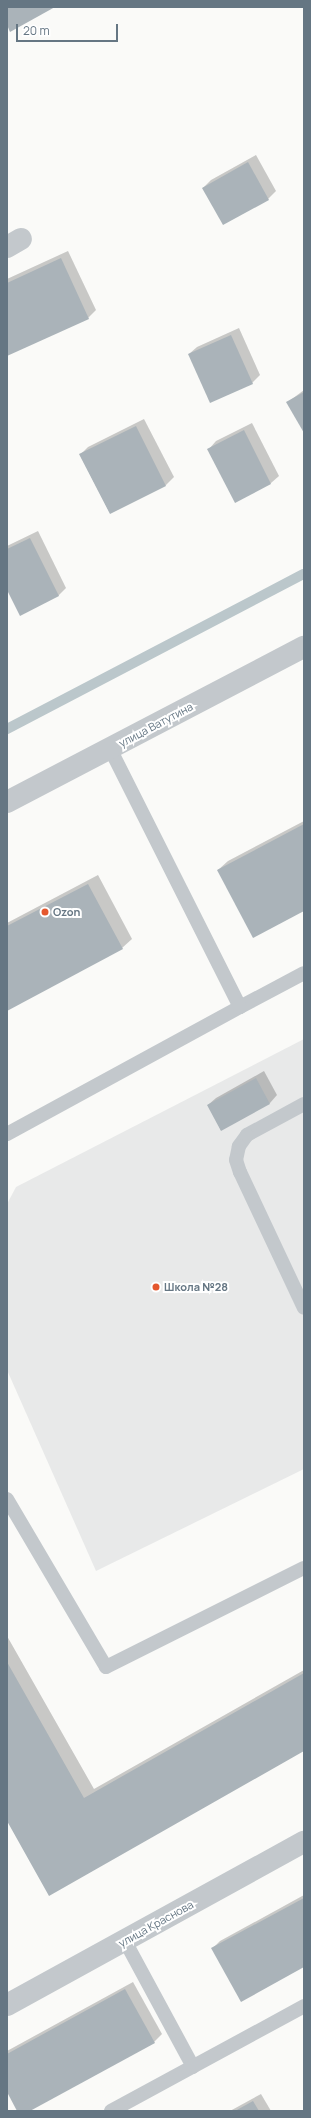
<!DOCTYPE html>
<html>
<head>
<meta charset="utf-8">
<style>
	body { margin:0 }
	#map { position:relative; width:311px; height:2118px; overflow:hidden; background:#fafaf8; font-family:Manrope,sans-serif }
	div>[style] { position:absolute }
	.built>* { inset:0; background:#e8e9e9 }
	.shadow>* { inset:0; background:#0003 }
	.stream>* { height:10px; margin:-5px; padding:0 5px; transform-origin:5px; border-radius:5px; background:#bbc7cb }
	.building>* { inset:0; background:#aab3b9 }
	.service>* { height:14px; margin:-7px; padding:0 7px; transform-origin:7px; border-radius:7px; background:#c3c8cc }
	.minor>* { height:22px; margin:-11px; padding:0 11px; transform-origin:11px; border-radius:11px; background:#c3c8cc }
	.tertiary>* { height:22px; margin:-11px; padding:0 11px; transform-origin:11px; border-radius:11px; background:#c3c8cc }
	.dots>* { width:11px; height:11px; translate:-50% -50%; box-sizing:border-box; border:2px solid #fff; border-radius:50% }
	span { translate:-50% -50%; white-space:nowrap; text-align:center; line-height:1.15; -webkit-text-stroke:4px #fff; paint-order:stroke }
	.street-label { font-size:11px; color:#657683 }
	.poi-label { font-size:11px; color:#657683; font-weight:700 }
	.left { translate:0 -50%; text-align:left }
	.frame { position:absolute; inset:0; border:8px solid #657683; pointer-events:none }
	.scale { position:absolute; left:16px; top:24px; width:102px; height:18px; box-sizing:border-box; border:2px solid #657683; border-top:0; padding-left:5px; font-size:12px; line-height:14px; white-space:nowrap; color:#657683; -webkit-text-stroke:3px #fff; paint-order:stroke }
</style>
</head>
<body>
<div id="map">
	<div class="built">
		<i style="clip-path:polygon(304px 1039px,304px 1469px,96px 1571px,7px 1370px,7px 1204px,16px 1187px)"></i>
	</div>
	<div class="shadow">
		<i style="clip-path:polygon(256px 155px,276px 191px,268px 199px,203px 188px,211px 180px)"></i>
		<i style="clip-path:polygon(68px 251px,96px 310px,88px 318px,7px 355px,7px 279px)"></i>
		<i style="clip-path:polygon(239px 328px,260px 375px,252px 383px,189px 354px,197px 347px)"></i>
		<i style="clip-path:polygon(304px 390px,304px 431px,288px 402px)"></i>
		<i style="clip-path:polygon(144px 419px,174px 477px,166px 485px,110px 513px,80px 455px,88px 447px)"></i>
		<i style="clip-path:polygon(252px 423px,279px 476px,271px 483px,235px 501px,209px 449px,216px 441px)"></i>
		<i style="clip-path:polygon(38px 531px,66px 588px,58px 596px,7px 587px,7px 546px)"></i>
		<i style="clip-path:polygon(304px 821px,304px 910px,218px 870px,228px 861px)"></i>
		<i style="clip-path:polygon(98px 875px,132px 939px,122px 948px,7px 1009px,7px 923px)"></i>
		<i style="clip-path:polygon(264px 1071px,277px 1095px,270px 1103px,221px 1130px,208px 1105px,216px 1098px)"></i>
		<i style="clip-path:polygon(7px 1636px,94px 1789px,304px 1670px,304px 1750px,7px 1819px)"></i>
		<i style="clip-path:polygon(304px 1895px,304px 1966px,213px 1948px,220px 1941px)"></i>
		<i style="clip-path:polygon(133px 1982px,162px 2034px,154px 2042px,28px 2111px,18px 2111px,7px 2090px,7px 2051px)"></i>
		<i style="clip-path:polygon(261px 2094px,271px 2111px,230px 2111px)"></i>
	</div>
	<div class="stream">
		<i style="left:7px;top:729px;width:335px;rotate:-27.6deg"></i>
	</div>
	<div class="building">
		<i style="clip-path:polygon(7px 7px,55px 7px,10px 32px,7px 25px)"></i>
		<i style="clip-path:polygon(248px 162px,269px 200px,223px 225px,202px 188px)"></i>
		<i style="clip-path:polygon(61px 258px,89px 319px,7px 356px,7px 283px)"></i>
		<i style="clip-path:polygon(231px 335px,253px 384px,210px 403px,188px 354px)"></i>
		<i style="clip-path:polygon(304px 392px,304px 433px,286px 402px)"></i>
		<i style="clip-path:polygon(136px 426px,166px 486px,110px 514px,79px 454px)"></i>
		<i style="clip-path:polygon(244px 430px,271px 484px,235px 503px,207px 449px)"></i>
		<i style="clip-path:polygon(30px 538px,59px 596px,20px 616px,7px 590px,7px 549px)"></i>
		<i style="clip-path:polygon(304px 824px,304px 911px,253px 938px,217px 870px)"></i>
		<i style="clip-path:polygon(88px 884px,123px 949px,7px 1011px,7px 926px)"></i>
		<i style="clip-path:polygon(256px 1078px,270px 1104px,221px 1131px,207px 1105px)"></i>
		<i style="clip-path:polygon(7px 1662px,84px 1798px,304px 1673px,304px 1751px,49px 1896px,7px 1821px)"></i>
		<i style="clip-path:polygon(304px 1898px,304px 1967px,241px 2002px,211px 1948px)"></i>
		<i style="clip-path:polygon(125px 1989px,155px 2043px,30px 2111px,17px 2111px,7px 2092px,7px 2054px)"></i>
		<i style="clip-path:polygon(253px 2101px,259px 2111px,235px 2111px)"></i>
	</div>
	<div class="service">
		<i style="left:240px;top:1007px;width:72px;rotate:-28deg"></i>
		<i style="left:304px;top:1104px;width:65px;rotate:151.5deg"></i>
		<i style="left:247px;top:1135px;width:14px;rotate:126deg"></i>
		<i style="left:239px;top:1146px;width:14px;rotate:102deg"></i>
		<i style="left:236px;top:1160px;width:13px;rotate:72deg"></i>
		<i style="left:240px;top:1172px;width:150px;rotate:64.8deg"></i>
		<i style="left:7px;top:1134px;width:265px;rotate:-28.6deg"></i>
		<i style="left:240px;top:1007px;width:289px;rotate:-116.7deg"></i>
		<i style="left:7px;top:1499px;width:195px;rotate:59.5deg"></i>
		<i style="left:106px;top:1667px;width:221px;rotate:-26.6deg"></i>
		<i style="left:125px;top:1941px;width:143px;rotate:61.6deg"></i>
		<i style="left:111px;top:2111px;width:220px;rotate:-28.5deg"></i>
	</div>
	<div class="minor">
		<i style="left:7px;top:247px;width:16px;rotate:-30deg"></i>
		<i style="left:7px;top:802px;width:335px;rotate:-27.6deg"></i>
	</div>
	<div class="tertiary">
		<i style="left:7px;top:2005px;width:339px;rotate:-28.8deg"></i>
	</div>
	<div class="dots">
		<i style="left:45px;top:912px;background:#e4572e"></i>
		<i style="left:156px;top:1287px;background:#e4572e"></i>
	</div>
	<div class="street-label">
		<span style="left:156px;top:725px;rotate:-28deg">улица Ватутина</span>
		<span style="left:156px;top:1924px;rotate:-29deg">улица Краснова</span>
	</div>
	<div class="poi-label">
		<span class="left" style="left:53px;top:912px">Ozon</span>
		<span class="left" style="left:164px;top:1287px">Школа №28</span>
	</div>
	<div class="frame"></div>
	<div class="scale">20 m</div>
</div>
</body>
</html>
